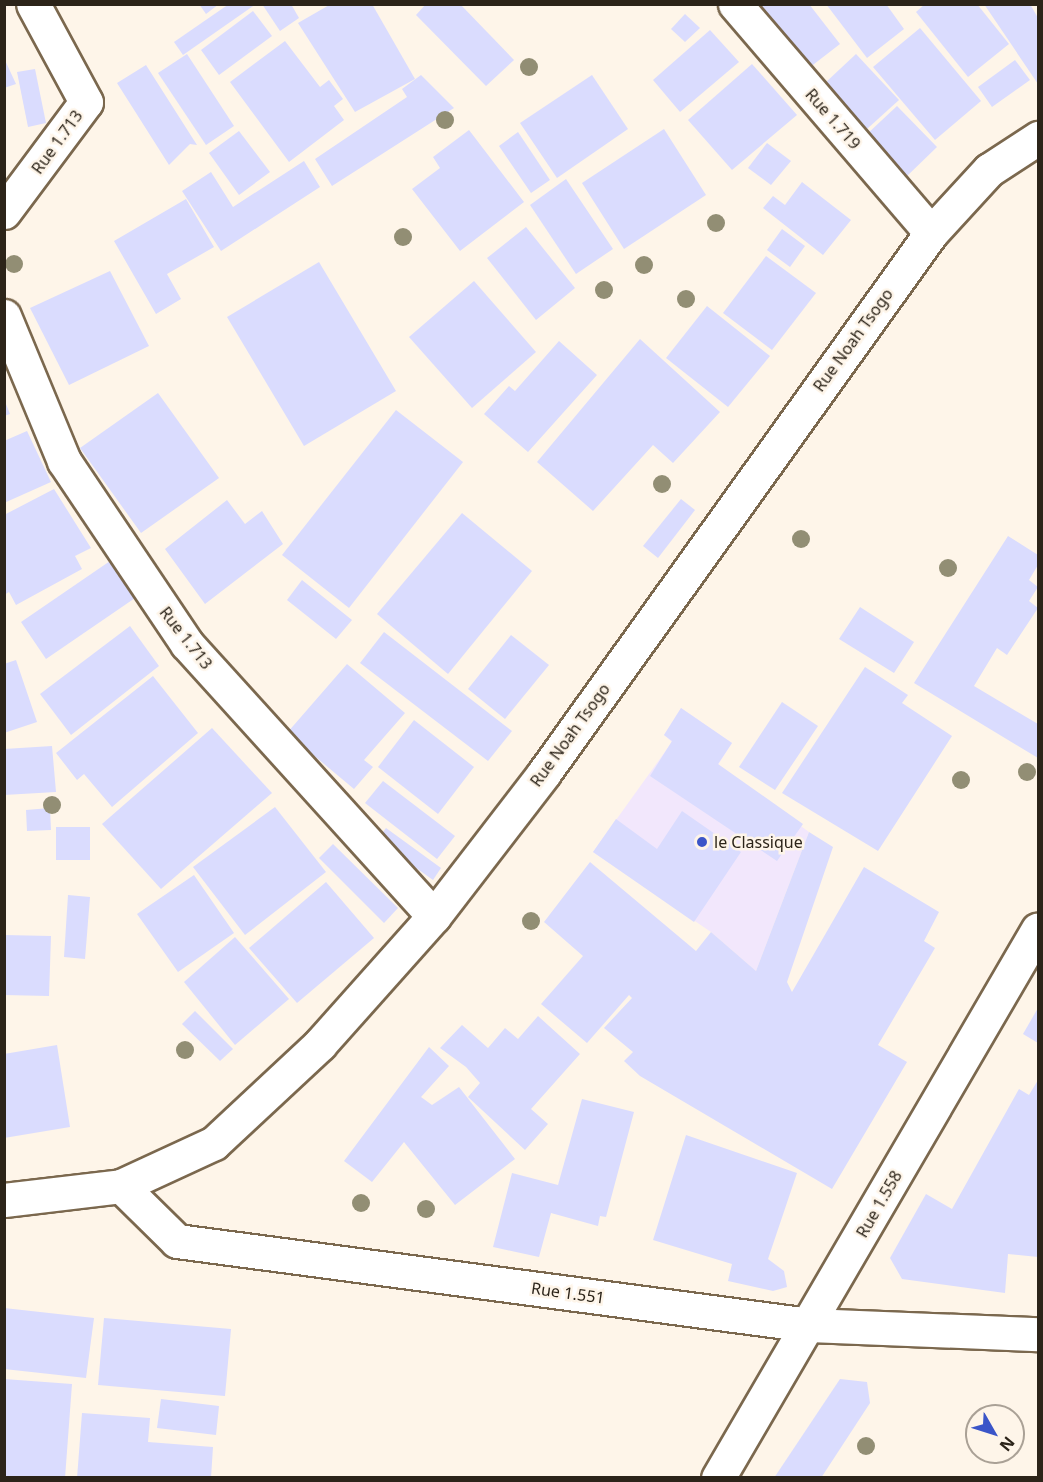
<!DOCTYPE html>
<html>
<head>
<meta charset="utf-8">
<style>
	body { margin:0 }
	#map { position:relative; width:1043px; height:1482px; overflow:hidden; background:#fef5e9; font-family:"Noto Sans",sans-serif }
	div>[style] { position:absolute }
	.education>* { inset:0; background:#f2e7fc }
	.building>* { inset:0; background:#dadcfe }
	.roads { filter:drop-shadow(2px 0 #7b684e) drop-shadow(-2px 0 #7b684e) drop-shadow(0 2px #7b684e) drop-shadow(0 -2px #7b684e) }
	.minor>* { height:33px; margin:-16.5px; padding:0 16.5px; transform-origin:16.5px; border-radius:16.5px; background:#fff }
	.major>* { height:33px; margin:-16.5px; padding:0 16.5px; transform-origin:16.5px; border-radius:16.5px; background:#fff }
	.trees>* { width:18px; height:18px; margin:-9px; border-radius:50%; background:#928e74 }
	.dots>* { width:16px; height:16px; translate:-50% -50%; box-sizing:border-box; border:3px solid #fef5e9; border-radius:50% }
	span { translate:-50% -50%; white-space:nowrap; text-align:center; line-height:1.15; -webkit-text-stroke:5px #fef5e9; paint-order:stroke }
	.street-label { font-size:16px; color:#2c2419 }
	.poi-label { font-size:16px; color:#2c2419 }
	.left { translate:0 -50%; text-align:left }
	.frame { position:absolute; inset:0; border:6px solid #2c2419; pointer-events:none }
	.north { position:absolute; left:965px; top:1404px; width:60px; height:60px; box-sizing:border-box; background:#fef5e9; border:2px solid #aaa196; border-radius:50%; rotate:129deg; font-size:16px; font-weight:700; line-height:24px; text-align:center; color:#2c2419 }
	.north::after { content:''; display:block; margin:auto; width:21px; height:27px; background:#3b55c8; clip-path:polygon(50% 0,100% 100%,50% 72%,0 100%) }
</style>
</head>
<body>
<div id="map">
	<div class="education">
		<i style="clip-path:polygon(681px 708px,732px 743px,718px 765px,809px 832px,756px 971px,711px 932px,593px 852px,672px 742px,664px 735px)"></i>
	</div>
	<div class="building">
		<i style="clip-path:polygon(199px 4px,219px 4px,206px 14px)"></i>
		<i style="clip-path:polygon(229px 4px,256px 4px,183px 55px,174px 42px)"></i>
		<i style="clip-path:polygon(262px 4px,291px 4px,299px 18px,280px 31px)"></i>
		<i style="clip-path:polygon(331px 4px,372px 4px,415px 79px,355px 112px,298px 23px)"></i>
		<i style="clip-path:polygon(426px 4px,460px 4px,514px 60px,486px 86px,416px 15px)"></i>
		<i style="clip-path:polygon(733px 4px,809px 4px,840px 44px,796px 78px)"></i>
		<i style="clip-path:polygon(826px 4px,886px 4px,904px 29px,867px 58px)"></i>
		<i style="clip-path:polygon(925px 4px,977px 4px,1009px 44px,968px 77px,916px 12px)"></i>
		<i style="clip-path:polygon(984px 4px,1030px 4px,1038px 18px,1038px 84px)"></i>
		<i style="clip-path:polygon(253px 11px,272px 36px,219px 75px,201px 50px)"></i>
		<i style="clip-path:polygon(685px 14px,700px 28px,685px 42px,671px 29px)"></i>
		<i style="clip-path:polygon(920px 28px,981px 101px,935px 140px,873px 67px)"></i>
		<i style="clip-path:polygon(710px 30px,739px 62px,680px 112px,653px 80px)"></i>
		<i style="clip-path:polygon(285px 41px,320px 87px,329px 80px,343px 99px,334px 106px,344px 120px,289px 162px,230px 82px)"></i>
		<i style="clip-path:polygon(187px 54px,234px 126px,206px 145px,158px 73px)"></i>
		<i style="clip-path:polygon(856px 54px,899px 100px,867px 129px,825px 83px)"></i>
		<i style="clip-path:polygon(4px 58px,16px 84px,4px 88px)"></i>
		<i style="clip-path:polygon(1015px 60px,1030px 80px,992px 107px,978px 87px)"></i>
		<i style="clip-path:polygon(752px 64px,797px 115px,732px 170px,688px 120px)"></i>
		<i style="clip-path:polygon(146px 65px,197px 145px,190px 144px,169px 165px,117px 83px)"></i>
		<i style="clip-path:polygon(35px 69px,46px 123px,28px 127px,17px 72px)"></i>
		<i style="clip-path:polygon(421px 75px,454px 108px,332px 186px,315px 159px,407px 97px,402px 89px)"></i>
		<i style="clip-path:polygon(592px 75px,628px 129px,557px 178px,520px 123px)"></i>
		<i style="clip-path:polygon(897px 106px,937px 147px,906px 177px,866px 135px)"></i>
		<i style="clip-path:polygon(664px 129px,706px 195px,624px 249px,582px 183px)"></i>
		<i style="clip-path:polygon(469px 130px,524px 202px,460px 251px,412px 189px,440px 168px,433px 157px)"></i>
		<i style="clip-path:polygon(239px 131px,270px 172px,239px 195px,209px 153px)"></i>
		<i style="clip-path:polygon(518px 132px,550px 180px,531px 193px,499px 146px)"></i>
		<i style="clip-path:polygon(767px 143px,791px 161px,771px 185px,748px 168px)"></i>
		<i style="clip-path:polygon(304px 161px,320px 187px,221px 251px,182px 191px,211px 172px,233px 207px)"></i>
		<i style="clip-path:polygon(566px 179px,613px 249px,576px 274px,530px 205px)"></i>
		<i style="clip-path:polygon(802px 182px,851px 220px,823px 255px,763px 208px,773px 196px,785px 205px)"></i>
		<i style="clip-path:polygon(186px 199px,214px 247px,167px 274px,181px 299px,156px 314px,114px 241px)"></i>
		<i style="clip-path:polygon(526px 227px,575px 288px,536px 320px,487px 258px)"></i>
		<i style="clip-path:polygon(782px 229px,805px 246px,790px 267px,767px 250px)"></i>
		<i style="clip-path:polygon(766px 256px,816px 293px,772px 350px,723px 313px)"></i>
		<i style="clip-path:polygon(319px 262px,396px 391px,304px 446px,227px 317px)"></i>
		<i style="clip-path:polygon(110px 271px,149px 346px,69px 385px,30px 308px)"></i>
		<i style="clip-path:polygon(474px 281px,536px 352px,472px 408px,409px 337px)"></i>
		<i style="clip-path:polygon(707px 306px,770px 356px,728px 407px,666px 358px)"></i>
		<i style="clip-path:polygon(640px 339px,720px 412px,673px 463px,653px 445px,593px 511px,537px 462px)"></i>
		<i style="clip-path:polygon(559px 341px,597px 375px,528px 452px,484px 414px,509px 386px,515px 391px)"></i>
		<i style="clip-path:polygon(158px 393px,219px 478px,141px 533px,80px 448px)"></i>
		<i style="clip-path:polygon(4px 399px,10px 414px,4px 416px)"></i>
		<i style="clip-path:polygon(396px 410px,463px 462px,349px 608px,282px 555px)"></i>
		<i style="clip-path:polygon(27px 431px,51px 482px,4px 503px,4px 441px)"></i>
		<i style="clip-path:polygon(54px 489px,91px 548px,75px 556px,82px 569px,16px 605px,9px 592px,4px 595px,4px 515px)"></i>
		<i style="clip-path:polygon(681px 499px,695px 510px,658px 558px,643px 546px)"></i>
		<i style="clip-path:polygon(227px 500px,245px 524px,262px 511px,283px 544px,205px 604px,165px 549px)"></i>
		<i style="clip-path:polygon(462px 513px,532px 571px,448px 674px,377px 614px)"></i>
		<i style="clip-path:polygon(1008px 536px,1038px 555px,1038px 565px,1029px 580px,1038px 587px,1029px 601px,1038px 608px,1007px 655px,997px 648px,974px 686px,1038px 724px,1038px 758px,914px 683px)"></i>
		<i style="clip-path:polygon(113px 559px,138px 596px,46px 659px,21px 622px)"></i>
		<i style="clip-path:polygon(302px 580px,352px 620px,336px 639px,287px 600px)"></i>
		<i style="clip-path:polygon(860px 607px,914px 642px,894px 673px,839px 639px)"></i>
		<i style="clip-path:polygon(130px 626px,159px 666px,71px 735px,40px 694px)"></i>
		<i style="clip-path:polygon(384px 632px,512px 731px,488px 761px,360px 663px)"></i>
		<i style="clip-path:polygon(511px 635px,549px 665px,505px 719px,468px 689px)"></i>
		<i style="clip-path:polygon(16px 660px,37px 722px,4px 733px,4px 664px)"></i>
		<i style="clip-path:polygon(347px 664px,405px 713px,364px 760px,373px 767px,354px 789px,287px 733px)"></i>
		<i style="clip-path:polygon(865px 667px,908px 695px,902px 703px,952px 736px,878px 851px,782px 793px)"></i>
		<i style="clip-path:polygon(153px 676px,198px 733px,112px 807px,84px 774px,77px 780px,56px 753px)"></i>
		<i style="clip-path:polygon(782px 702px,818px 726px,775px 790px,739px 767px)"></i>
		<i style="clip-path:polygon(681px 708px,732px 743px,718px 764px,803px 824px,777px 861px,650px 776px,672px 741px,664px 735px)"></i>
		<i style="clip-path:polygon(414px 720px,474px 767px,438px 814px,378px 767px)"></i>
		<i style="clip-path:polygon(212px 728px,272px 793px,161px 889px,102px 824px)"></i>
		<i style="clip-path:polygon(52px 746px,56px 792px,4px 795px,4px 749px)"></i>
		<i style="clip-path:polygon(383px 781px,455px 836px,437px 859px,365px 803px)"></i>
		<i style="clip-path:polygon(275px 807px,326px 872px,245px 935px,193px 867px)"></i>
		<i style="clip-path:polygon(50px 808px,51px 830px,27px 831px,26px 810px)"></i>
		<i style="clip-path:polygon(682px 811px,741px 852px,694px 922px,593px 852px,616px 819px,657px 849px)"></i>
		<i style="clip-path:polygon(56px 827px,90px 827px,90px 860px,56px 860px)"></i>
		<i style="clip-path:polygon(386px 828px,441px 868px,433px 880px,377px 840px)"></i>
		<i style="clip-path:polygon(809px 832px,833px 847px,787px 982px,792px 992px,864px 867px,939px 912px,924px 941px,935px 948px,878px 1045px,907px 1062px,832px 1189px,640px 1076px,624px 1061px,633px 1052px,604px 1028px,632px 998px,629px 995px,587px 1043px,541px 1004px,583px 956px,544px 922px,590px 862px,696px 951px,711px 932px,756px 971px)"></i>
		<i style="clip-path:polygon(333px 844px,398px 908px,384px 923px,319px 858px)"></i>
		<i style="clip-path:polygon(194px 875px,234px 933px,178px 972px,137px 914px)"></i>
		<i style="clip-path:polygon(326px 882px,374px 938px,297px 1003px,249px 948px)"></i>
		<i style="clip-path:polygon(68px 895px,90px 897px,85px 959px,64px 957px)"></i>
		<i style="clip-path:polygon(4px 935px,51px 936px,49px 996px,4px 995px)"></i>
		<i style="clip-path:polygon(235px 937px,289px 999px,235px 1045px,184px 982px)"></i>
		<i style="clip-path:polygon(1038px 1008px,1038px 1043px,1023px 1034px)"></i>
		<i style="clip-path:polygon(195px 1011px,233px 1049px,220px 1061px,182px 1024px)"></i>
		<i style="clip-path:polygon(538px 1016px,580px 1054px,531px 1109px,548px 1124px,525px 1150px,468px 1097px,480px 1083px,466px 1067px,440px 1048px,462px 1025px,488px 1048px,505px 1028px,518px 1039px)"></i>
		<i style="clip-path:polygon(57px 1045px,70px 1127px,4px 1138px,4px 1054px)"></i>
		<i style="clip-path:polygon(429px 1047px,449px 1066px,421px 1097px,432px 1105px,459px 1087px,515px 1159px,455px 1205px,404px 1142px,372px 1182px,344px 1161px)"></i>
		<i style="clip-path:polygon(1038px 1080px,1038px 1257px,1008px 1254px,1005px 1293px,902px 1279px,890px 1258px,926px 1194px,952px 1209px,1019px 1089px,1029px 1095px)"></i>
		<i style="clip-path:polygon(582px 1099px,634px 1112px,606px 1217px,600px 1216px,598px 1226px,551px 1213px,539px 1257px,493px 1247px,512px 1173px,558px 1185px)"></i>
		<i style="clip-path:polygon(686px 1135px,797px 1173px,768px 1259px,784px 1271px,787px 1287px,773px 1291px,728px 1281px,732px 1264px,653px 1240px)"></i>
		<i style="clip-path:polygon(4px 1308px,94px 1318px,86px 1378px,4px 1369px)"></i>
		<i style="clip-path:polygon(104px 1318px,231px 1329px,225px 1396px,98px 1385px)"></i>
		<i style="clip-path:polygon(4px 1379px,72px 1384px,65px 1478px,4px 1478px)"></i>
		<i style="clip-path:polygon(840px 1379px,867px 1382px,870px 1403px,821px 1478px,774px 1478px)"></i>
		<i style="clip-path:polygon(161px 1399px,219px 1406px,216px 1435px,157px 1428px)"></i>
		<i style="clip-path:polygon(82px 1413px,150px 1418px,148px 1442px,213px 1447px,211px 1478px,77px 1478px)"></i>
	</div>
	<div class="roads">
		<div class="minor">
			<i style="left:735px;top:4px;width:301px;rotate:49.4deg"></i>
			<i style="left:4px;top:212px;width:137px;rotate:-53.3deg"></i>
			<i style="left:86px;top:102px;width:111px;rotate:-118.4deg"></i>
			<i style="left:4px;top:316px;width:157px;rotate:67.5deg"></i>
			<i style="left:64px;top:461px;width:220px;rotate:56.1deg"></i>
			<i style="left:187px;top:644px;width:367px;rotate:47.8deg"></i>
			<i style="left:121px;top:1186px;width:78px;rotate:44.5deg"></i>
			<i style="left:177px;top:1241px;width:638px;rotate:7.57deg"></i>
			<i style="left:809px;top:1325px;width:229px;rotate:2.3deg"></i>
			<i style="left:718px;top:1478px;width:635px;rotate:-59.76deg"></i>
		</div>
		<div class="major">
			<i style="left:4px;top:1200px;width:118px;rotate:-6.8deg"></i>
			<i style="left:121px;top:1186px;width:102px;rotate:-24.8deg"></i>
			<i style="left:214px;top:1143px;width:145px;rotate:-43deg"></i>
			<i style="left:320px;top:1044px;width:171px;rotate:-48.3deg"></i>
			<i style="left:434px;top:916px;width:180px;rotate:-52.4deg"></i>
			<i style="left:544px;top:773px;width:664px;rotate:-54.37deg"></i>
			<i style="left:931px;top:233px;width:86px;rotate:-47.4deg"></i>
			<i style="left:989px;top:170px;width:59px;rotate:-33.1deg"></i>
		</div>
	</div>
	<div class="trees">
		<i style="left:529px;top:67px"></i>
		<i style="left:445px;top:120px"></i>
		<i style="left:716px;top:223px"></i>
		<i style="left:403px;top:237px"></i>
		<i style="left:14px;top:264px"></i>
		<i style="left:644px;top:265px"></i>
		<i style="left:604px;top:290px"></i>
		<i style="left:686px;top:299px"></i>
		<i style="left:662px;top:484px"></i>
		<i style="left:801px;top:539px"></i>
		<i style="left:948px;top:568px"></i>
		<i style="left:1027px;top:772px"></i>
		<i style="left:961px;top:780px"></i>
		<i style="left:52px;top:805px"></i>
		<i style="left:531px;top:921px"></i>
		<i style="left:185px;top:1050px"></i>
		<i style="left:361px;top:1203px"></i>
		<i style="left:426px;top:1209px"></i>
		<i style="left:866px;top:1446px"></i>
	</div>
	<div class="dots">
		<i style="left:702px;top:842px;background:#3b55c8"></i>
	</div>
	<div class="street-label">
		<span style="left:833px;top:119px;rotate:49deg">Rue 1.719</span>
		<span style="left:57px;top:142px;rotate:-54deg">Rue 1.713</span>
		<span style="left:853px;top:340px;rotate:-54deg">Rue Noah Tsogo</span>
		<span style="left:186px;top:638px;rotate:52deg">Rue 1.713</span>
		<span style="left:570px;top:735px;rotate:-54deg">Rue Noah Tsogo</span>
		<span style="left:879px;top:1204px;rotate:-60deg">Rue 1.558</span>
		<span style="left:568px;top:1293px;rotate:8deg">Rue 1.551</span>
	</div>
	<div class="poi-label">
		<span class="left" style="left:714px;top:842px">le Classique</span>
	</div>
	<div class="frame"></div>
	<div class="north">N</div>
</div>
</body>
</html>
